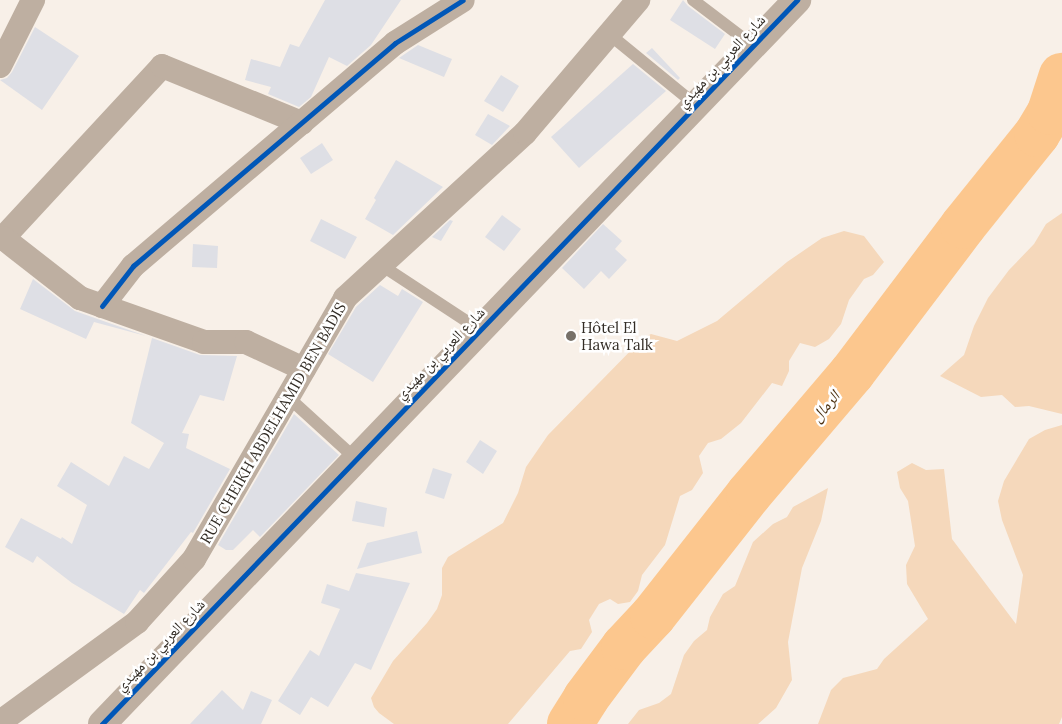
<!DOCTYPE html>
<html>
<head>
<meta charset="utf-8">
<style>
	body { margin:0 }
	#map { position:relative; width:1062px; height:724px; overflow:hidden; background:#f8f0e8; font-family:Lora,"Noto Naskh Arabic",serif }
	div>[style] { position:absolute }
	.green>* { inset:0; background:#f5d8bb }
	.river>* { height:46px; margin:-23px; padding:0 23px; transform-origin:23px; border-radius:23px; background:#fcc78e }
	.building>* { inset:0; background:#dedfe5 }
	.service>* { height:12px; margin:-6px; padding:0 6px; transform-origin:6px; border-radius:6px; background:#beafa1 }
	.minor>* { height:24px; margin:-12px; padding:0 12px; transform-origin:12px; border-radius:12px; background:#beafa1 }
	.tertiary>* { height:28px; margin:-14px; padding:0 14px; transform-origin:14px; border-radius:14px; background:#beafa1 }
	.cycleway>* { height:5px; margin:-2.5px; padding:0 2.5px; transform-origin:2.5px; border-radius:2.5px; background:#0057b8 }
	.dots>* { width:14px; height:14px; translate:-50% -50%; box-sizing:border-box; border:2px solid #fff; border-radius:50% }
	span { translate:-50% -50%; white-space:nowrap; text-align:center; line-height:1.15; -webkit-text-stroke:5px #fff; paint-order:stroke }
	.street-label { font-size:15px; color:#322c25 }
	.poi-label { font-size:15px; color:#322c25 }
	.left { translate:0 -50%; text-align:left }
	.water-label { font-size:16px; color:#503413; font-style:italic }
</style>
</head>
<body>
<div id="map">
	<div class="green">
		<i style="clip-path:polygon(1062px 213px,1062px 414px,1029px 406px,1015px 407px,1002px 395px,981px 397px,940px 376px,964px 355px,974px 326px,988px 298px,1009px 270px,1034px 244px,1046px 224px)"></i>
		<i style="clip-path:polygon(844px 231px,864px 236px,884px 262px,873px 275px,864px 279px,849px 300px,841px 324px,829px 339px,815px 347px,800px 343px,789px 361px,789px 371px,782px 386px,772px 383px,741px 423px,721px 439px,708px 443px,699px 456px,703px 473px,692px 490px,680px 496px,665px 545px,642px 575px,638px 591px,630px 602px,618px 604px,610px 599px,599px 604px,589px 620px,592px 632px,581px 649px,570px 651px,508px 724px,394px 724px,379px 713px,374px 707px,371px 698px,393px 661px,427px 623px,437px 609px,442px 595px,442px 568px,448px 557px,503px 523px,518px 493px,526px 467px,548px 435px,643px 338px,651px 334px,677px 341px,717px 321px,787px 262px,822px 238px)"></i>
		<i style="clip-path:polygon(1062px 425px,1062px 717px,1059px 724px,818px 724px,831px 690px,843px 678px,877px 669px,884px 659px,928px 619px,907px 584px,906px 565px,915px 546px,908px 501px,900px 488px,897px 472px,912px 463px,926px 470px,944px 469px,952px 539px,1016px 624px,1023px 575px,1002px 520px,998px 501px,1004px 481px,1029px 439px,1045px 430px)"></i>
		<i style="clip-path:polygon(828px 488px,821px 521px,802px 568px,788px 642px,792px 680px,776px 708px,758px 724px,628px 724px,639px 710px,659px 703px,671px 694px,684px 655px,694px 641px,707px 630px,710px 617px,723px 594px,735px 586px,753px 542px,773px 524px,787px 517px,793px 507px)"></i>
	</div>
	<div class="river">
		<i style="left:570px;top:724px;width:31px;rotate:-58deg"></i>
		<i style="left:586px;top:698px;width:64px;rotate:-53.3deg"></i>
		<i style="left:624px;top:647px;width:42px;rotate:-46.9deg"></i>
		<i style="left:653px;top:616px;width:155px;rotate:-51.8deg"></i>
		<i style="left:749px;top:494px;width:159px;rotate:-49.6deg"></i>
		<i style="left:852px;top:373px;width:184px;rotate:-52.9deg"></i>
		<i style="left:963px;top:226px;width:118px;rotate:-51.2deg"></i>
		<i style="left:1037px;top:134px;width:26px;rotate:-59deg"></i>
		<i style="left:1050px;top:112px;width:38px;rotate:-72deg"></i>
	</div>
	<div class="building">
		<i style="clip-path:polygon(325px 0,401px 0,371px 45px,347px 66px,329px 57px,311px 97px,299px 107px,268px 94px,271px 87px,245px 80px,251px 59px,280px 67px,290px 44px,299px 47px)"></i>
		<i style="clip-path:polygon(683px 0,688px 6px,725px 34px,715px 49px,670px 20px)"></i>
		<i style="clip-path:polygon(35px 27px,79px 56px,42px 110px,0 80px,7px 78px,12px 72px)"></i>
		<i style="clip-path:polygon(418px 45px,452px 59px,444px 77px,399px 58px)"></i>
		<i style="clip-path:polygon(652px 48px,680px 78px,678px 80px,646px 53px)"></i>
		<i style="clip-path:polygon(633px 64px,666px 91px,579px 168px,551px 137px)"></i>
		<i style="clip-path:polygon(501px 75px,519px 86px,503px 112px,484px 101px)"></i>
		<i style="clip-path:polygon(488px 114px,510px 126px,492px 145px,475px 135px)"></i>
		<i style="clip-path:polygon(322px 143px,333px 160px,311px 174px,300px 158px)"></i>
		<i style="clip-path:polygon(396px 160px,443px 187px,393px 235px,365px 219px,376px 200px,374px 198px)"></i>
		<i style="clip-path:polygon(502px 215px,521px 229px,504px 251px,485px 237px)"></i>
		<i style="clip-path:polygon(321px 219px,357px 237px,345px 259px,310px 241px)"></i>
		<i style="clip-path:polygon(450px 220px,453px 221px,441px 241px,432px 237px)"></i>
		<i style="clip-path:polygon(603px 224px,622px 241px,615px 249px,627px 260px,609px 279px,601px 271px,584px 289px,562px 268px)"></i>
		<i style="clip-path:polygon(193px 244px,218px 246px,217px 268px,192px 267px)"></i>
		<i style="clip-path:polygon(33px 279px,75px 311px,146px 336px,94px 322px,86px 339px,20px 309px)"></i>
		<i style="clip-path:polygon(380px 285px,398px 296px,402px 289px,423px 302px,373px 382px,328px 354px,356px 307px)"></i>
		<i style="clip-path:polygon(152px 338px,200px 355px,237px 356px,224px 401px,200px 395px,182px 433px,189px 434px,186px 448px,230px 469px,193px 533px,191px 532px,144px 593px,140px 590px,124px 614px,72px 583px,37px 556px,33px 563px,5px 547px,21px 518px,61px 539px,62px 537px,72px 544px,87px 505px,57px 486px,71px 462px,109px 486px,124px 456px,149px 469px,164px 443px,131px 423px)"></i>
		<i style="clip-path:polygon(294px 414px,339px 455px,260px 537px,253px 530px,233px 550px,226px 550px,218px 545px)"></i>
		<i style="clip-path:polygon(480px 440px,497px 451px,483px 474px,466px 462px)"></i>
		<i style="clip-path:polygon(433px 468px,452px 474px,444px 499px,425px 493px)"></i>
		<i style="clip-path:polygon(356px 501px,387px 508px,384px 527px,352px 521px)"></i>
		<i style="clip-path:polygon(417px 531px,422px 553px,357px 569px,367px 543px)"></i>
		<i style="clip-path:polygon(356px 573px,410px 583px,371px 670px,355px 663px,328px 707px,311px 697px,300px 715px,278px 701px,310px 650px,319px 656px,340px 609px,321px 603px,327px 584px,349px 591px)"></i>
		<i style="clip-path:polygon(222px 690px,243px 710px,251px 691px,272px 700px,261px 724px,190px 724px)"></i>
	</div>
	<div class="service">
		<i style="left:693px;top:0;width:74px;rotate:37.3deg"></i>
		<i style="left:609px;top:34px;width:114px;rotate:39.3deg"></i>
		<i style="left:381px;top:265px;width:118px;rotate:33.3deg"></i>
		<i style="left:288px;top:397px;width:92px;rotate:42.4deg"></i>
	</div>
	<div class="minor">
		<i style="left:0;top:66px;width:74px;rotate:-63.4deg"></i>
		<i style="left:3px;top:238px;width:234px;rotate:-47.2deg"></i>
		<i style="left:162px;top:66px;width:151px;rotate:22.2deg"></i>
		<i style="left:0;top:239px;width:3px;rotate:-18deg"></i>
		<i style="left:3px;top:238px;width:98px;rotate:37.9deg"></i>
		<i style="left:80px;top:298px;width:132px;rotate:19.5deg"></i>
		<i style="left:204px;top:342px;width:42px"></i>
		<i style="left:246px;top:342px;width:64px;rotate:25deg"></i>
		<i style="left:102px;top:306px;width:51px;rotate:-52.2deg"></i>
		<i style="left:133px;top:266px;width:344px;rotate:-40.4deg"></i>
		<i style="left:395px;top:43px;width:80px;rotate:-32.3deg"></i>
		<i style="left:0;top:722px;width:170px;rotate:-36.1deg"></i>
		<i style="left:137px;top:622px;width:85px;rotate:-47.9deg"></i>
		<i style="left:194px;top:559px;width:302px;rotate:-59.9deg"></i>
		<i style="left:345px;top:298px;width:244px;rotate:-42.5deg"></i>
		<i style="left:525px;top:133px;width:175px;rotate:-49.6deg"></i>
	</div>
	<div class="tertiary">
		<i style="left:102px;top:724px;width:1004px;rotate:-46.17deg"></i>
	</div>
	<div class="cycleway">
		<i style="left:102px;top:306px;width:51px;rotate:-52.2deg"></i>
		<i style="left:133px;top:266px;width:344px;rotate:-40.4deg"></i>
		<i style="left:395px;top:43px;width:80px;rotate:-32.3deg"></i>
		<i style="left:102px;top:724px;width:1004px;rotate:-46.17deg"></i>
	</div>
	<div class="dots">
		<i style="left:571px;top:336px;background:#777169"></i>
	</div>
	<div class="street-label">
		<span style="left:721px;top:61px;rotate:-47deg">شارع العربي بن مهيدي</span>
		<span style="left:440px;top:353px;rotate:-46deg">شارع العربي بن مهيدي</span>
		<span style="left:273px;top:423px;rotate:-60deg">RUE CHEIKH ABDELHAMID BEN BADIS</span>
		<span style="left:160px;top:645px;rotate:-46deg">شارع العربي بن مهيدي</span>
	</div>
	<div class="poi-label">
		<span class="left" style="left:581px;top:336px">Hôtel El<br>Hawa Talk</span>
	</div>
	<div class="water-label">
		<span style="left:825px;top:406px;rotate:-50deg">الرمال</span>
	</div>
</div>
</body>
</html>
